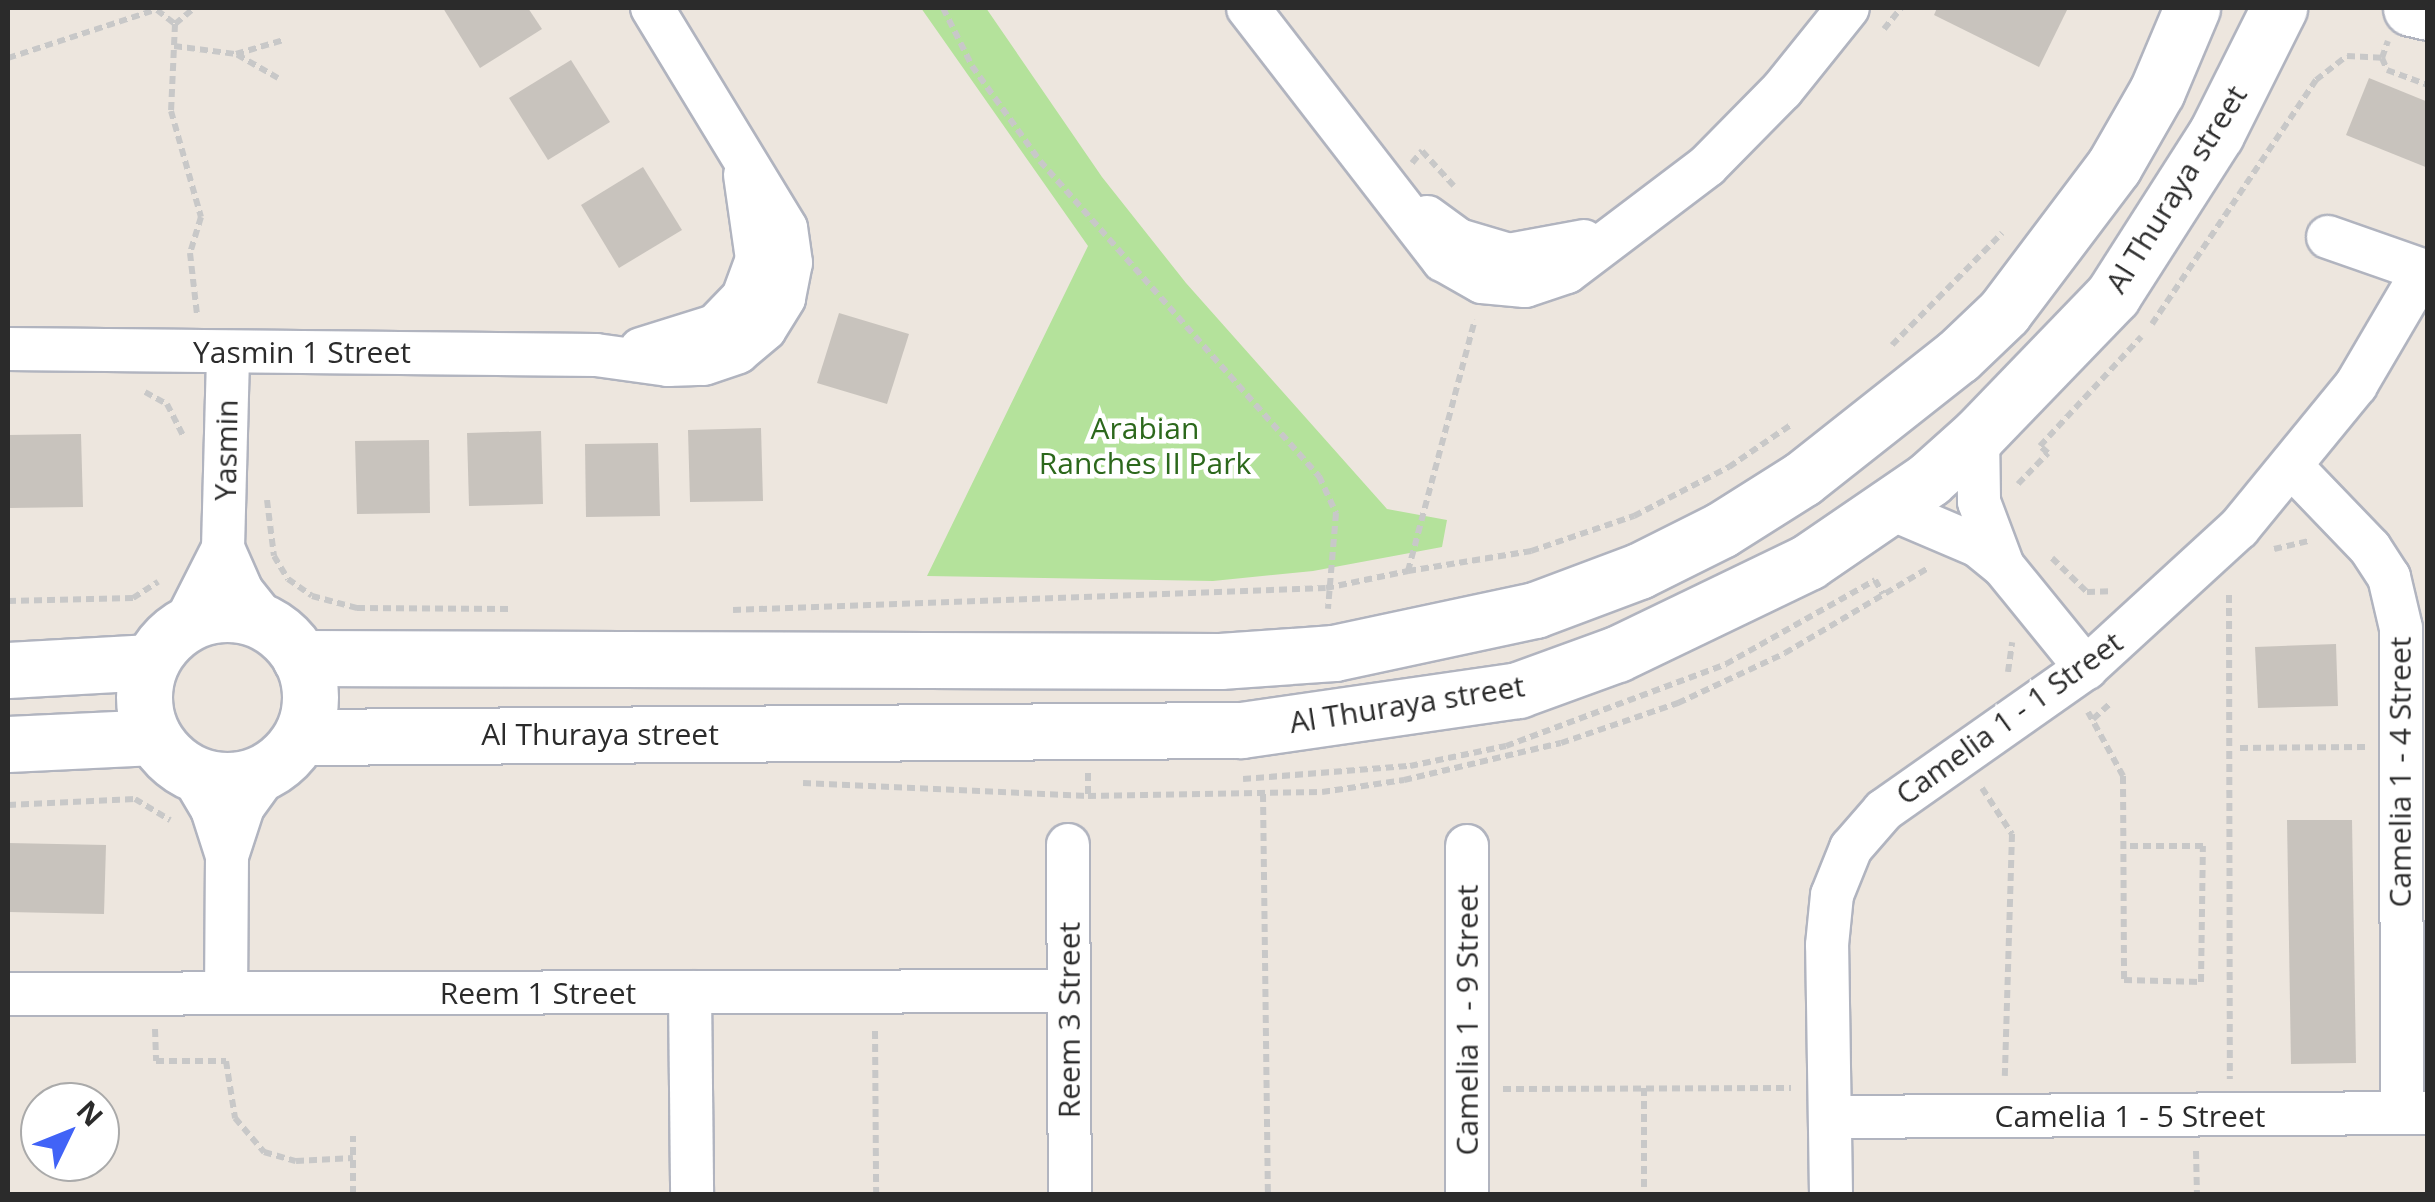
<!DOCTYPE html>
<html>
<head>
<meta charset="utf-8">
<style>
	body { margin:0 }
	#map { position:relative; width:2435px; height:1202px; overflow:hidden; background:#ede6de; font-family:"Open Sans",sans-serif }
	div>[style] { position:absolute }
	.green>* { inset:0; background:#b4e29b }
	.building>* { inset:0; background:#c8c3bd }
	.path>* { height:6px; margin-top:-3px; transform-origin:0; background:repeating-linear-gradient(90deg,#c8c8c8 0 8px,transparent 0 13px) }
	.roads { filter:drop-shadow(2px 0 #b1b4bf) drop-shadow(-2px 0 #b1b4bf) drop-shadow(0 2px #b1b4bf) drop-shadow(0 -2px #b1b4bf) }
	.street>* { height:42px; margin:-21px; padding:0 21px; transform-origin:21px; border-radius:21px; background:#fff }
	.secondary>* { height:55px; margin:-27.5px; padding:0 27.5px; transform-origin:27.5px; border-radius:27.5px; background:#fff }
	.secondary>.ring { margin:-27.5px; padding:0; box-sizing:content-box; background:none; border:55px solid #fff; border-radius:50% }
	span { translate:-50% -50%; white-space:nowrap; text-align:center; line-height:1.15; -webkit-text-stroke:9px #fff; paint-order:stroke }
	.street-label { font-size:30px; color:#2b2b2b }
	.park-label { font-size:30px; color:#2c681c }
	.frame { position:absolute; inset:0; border:10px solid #2b2b2b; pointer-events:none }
	.north { position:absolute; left:20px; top:1082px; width:100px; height:100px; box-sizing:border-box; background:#fff; border:2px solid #aaa; border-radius:50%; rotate:47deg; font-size:28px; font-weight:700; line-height:40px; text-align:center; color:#2b2b2b }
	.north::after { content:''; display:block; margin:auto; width:35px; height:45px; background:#4163f7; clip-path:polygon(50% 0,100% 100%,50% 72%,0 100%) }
</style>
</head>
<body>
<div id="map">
	<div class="green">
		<i style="clip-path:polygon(921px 8px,986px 8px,1102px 177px,1186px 283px,1387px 509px,1447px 520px,1442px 547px,1313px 571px,1213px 581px,927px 576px,1088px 246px)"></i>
	</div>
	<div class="building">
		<i style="clip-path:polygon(443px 8px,528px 8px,542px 29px,480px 68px)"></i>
		<i style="clip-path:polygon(1937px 8px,2068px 8px,2039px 67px,1934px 15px)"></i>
		<i style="clip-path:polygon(571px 60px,610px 122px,548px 160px,509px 98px)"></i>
		<i style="clip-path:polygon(2369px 78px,2428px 102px,2428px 168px,2346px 135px)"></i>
		<i style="clip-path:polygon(643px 167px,682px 230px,619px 268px,581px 205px)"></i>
		<i style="clip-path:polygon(839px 313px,909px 334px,887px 404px,817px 383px)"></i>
		<i style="clip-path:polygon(761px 428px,763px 501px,690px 502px,688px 430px)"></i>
		<i style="clip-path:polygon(541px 431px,543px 504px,469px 506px,467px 433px)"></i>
		<i style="clip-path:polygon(81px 434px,83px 507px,9px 508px,8px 435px)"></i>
		<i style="clip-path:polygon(429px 440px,430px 513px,357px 514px,355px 441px)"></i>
		<i style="clip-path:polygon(658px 443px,660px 516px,586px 517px,585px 444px)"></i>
		<i style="clip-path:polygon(2336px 644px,2338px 706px,2258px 708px,2255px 647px)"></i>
		<i style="clip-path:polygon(2287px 820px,2352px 820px,2356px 1063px,2291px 1064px)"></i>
		<i style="clip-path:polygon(8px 843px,106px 845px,104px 914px,8px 912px)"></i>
	</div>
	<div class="path">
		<i style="left:943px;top:8px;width:65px;rotate:63.4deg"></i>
		<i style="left:972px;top:66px;width:117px;rotate:54.4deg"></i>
		<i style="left:1040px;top:161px;width:421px;rotate:48.5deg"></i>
		<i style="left:1319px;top:476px;width:41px;rotate:65.3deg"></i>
		<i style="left:1336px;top:513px;width:96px;rotate:94.8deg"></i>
		<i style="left:157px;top:10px;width:23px;rotate:38deg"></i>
		<i style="left:175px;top:24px;width:25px;rotate:-40deg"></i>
		<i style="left:175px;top:24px;width:87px;rotate:92.6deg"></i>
		<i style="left:171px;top:111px;width:110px;rotate:74.2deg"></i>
		<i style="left:201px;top:217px;width:38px;rotate:107deg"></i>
		<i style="left:190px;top:253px;width:61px;rotate:83.5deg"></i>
		<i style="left:1884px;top:29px;width:27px;rotate:-51deg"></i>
		<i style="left:174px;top:46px;width:63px;rotate:7.4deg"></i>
		<i style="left:8px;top:58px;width:161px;rotate:-18.1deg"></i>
		<i style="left:2382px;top:58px;width:13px;rotate:67deg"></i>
		<i style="left:2387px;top:70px;width:44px;rotate:20.1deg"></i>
		<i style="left:278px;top:78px;width:48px;rotate:-150.3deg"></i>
		<i style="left:236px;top:54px;width:50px;rotate:-16.3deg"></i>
		<i style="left:1412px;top:163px;width:16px;rotate:-50deg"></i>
		<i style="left:1422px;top:151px;width:47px;rotate:47.6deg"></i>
		<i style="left:2152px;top:324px;width:294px;rotate:-56.1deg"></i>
		<i style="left:2316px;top:80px;width:39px;rotate:-38deg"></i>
		<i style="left:2347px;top:56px;width:35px;rotate:3deg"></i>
		<i style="left:2382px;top:58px;width:18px;rotate:-71deg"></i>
		<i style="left:1892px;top:345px;width:157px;rotate:-45.5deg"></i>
		<i style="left:145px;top:392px;width:25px;rotate:29deg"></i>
		<i style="left:167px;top:404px;width:36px;rotate:63deg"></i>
		<i style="left:2018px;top:484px;width:43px;rotate:-45.9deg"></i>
		<i style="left:2048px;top:453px;width:11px;rotate:-139deg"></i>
		<i style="left:2040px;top:446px;width:149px;rotate:-47.2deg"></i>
		<i style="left:267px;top:500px;width:56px;rotate:82.9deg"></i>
		<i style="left:274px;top:556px;width:27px;rotate:59deg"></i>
		<i style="left:288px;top:579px;width:29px;rotate:35deg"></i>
		<i style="left:312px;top:596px;width:47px;rotate:14.9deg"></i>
		<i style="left:357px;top:608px;width:153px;rotate:0.4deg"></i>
		<i style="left:2274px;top:549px;width:36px;rotate:-13deg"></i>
		<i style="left:2052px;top:558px;width:49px;rotate:44.2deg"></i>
		<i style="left:2087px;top:592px;width:23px;rotate:-2deg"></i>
		<i style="left:1408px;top:571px;width:125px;rotate:-9.2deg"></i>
		<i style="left:1531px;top:551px;width:109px;rotate:-18.8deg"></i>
		<i style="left:1634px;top:516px;width:107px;rotate:-27.3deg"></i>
		<i style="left:1729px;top:467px;width:76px;rotate:-34.3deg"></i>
		<i style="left:2229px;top:595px;width:484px;rotate:89.9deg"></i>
		<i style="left:8px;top:601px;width:125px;rotate:-1.4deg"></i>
		<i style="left:133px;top:598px;width:30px;rotate:-33deg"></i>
		<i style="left:733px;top:610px;width:593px;rotate:-2.12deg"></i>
		<i style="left:1326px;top:588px;width:84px;rotate:-11.7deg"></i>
		<i style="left:1408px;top:571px;width:260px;rotate:-75.1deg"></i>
		<i style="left:2008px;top:672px;width:30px;rotate:-82deg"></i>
		<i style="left:2088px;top:712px;width:73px;rotate:61.3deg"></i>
		<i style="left:2123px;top:776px;width:204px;rotate:89.7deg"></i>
		<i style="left:2124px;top:980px;width:77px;rotate:1.5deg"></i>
		<i style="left:2201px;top:982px;width:136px;rotate:-89.2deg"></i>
		<i style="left:2203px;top:846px;width:78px;rotate:180deg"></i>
		<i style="left:2093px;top:719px;width:25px;rotate:-42deg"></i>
		<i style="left:2240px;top:748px;width:126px;rotate:-0.5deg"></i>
		<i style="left:1088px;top:773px;width:23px;rotate:90deg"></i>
		<i style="left:1243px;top:779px;width:168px;rotate:-4.5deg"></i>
		<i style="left:1410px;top:766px;width:98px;rotate:-11.8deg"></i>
		<i style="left:1506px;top:746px;width:235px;rotate:-20.4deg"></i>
		<i style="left:1726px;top:664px;width:171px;rotate:-29.4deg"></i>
		<i style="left:1875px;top:580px;width:16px;rotate:60deg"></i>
		<i style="left:803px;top:783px;width:285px;rotate:2.6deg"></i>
		<i style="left:1088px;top:796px;width:234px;rotate:-1deg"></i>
		<i style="left:1322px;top:792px;width:83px;rotate:-8.3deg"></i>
		<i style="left:1404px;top:780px;width:161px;rotate:-13.3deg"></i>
		<i style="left:1561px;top:743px;width:124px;rotate:-18.9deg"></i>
		<i style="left:1678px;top:703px;width:118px;rotate:-25deg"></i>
		<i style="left:1785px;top:653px;width:166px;rotate:-30.7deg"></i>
		<i style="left:1982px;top:788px;width:55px;rotate:56.9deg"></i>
		<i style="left:2012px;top:834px;width:242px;rotate:91.7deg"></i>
		<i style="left:1263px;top:794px;width:400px;rotate:89.3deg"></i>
		<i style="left:8px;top:805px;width:127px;rotate:-2.7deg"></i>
		<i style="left:135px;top:799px;width:41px;rotate:31deg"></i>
		<i style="left:155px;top:1029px;width:32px;rotate:88deg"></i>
		<i style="left:156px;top:1061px;width:70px"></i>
		<i style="left:226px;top:1061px;width:58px;rotate:81deg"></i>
		<i style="left:235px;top:1118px;width:45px;rotate:49.5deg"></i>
		<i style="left:264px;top:1152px;width:33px;rotate:16deg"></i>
		<i style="left:296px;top:1161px;width:57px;rotate:-3deg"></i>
		<i style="left:875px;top:1031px;width:163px;rotate:89.6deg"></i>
		<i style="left:1644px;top:1088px;width:106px;rotate:90deg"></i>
		<i style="left:1503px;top:1089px;width:288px;rotate:-0.2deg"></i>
		<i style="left:2196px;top:1151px;width:43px;rotate:88.7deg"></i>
		<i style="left:353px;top:1194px;width:58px;rotate:-90deg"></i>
	</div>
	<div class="roads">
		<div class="street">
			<i style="left:1248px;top:8px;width:319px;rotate:52.3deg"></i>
			<i style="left:1443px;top:260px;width:45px;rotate:29.4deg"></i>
			<i style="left:1482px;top:282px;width:43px;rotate:5.3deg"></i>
			<i style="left:1525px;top:286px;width:44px;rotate:-18.4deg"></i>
			<i style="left:1567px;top:272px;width:176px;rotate:-37.1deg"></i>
			<i style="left:1707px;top:166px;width:107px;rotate:-45.4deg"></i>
			<i style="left:1782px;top:90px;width:105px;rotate:-51.2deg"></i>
			<i style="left:1427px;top:217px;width:39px;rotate:36deg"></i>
			<i style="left:1459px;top:240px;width:52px;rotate:16.7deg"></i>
			<i style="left:1509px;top:255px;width:76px;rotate:-10.6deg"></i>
			<i style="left:2328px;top:237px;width:106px;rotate:19.3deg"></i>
			<i style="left:8px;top:349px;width:588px;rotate:0.58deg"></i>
			<i style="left:596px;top:355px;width:73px;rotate:7.9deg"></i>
			<i style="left:668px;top:365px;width:36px;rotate:-2deg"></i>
			<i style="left:704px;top:364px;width:36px;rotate:-19deg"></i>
			<i style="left:738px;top:352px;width:35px;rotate:-40deg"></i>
			<i style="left:765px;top:329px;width:36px;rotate:-58deg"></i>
			<i style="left:784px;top:298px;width:36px;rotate:-79deg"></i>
			<i style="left:791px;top:263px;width:35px;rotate:-98deg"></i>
			<i style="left:786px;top:228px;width:258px;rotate:-121.3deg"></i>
			<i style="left:641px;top:349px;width:77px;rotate:-17.3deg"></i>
			<i style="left:715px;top:326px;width:40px;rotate:-46deg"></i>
			<i style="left:743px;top:297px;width:40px;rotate:-69.8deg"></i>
			<i style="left:757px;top:259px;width:85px;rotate:-98.1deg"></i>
			<i style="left:1978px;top:435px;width:67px;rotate:89.1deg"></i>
			<i style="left:1979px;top:502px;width:68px;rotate:69.4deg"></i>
			<i style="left:2293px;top:468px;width:111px;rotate:46.1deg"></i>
			<i style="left:2370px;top:548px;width:35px;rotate:57deg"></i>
			<i style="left:2389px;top:577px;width:52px;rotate:76.8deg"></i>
			<i style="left:2401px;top:628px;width:485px;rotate:89.9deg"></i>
			<i style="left:1889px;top:508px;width:97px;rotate:23.1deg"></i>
			<i style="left:1978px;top:546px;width:32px;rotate:39deg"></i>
			<i style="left:2003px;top:566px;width:132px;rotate:50.9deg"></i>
			<i style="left:223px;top:548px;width:47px;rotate:66.2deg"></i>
			<i style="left:242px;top:591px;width:43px;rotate:51.5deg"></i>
			<i style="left:184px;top:625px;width:86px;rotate:-63.1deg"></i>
			<i style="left:223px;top:548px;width:196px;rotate:-88.5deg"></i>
			<i style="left:190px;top:772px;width:43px;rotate:59.3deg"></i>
			<i style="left:212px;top:809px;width:49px;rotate:72.3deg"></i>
			<i style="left:227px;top:856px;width:137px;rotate:90.4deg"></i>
			<i style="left:1068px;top:845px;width:349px;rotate:89.7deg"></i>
			<i style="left:227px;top:856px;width:52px;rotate:-71.9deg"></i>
			<i style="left:243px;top:807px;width:49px;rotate:-54.1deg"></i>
			<i style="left:690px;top:992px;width:202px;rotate:89.4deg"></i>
			<i style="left:8px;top:994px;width:1061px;rotate:-0.16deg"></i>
			<i style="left:1832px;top:1117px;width:595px;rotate:-0.39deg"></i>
			<i style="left:1467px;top:1194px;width:348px;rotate:-90deg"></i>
			<i style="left:1831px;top:1194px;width:249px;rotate:-90.9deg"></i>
			<i style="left:1827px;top:945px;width:50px;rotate:-84.3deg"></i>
			<i style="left:1832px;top:895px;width:51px;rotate:-68deg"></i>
			<i style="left:1851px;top:848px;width:50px;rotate:-49deg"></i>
			<i style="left:1884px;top:810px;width:247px;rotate:-35.1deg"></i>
			<i style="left:2086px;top:668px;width:207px;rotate:-42.5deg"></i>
			<i style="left:2239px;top:528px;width:185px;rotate:-50.7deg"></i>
			<i style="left:2356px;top:385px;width:132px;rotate:-59.6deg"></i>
		</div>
		<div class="secondary">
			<i style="left:2411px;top:8px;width:17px;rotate:13deg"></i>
			<i class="ring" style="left:144px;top:614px;width:111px;height:111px"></i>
			<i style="left:300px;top:658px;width:920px;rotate:0.19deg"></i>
			<i style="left:1220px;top:661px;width:114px;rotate:-4deg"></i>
			<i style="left:1334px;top:653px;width:206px;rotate:-12.1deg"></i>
			<i style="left:1535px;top:610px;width:111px;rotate:-20.6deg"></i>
			<i style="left:1639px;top:571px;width:92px;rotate:-26.6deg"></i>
			<i style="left:1721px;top:530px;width:96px;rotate:-32.2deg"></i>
			<i style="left:1802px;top:479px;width:199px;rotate:-38.3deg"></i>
			<i style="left:1958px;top:356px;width:64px;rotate:-43.7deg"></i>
			<i style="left:2004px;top:312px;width:183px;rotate:-53deg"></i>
			<i style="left:2114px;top:166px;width:86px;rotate:-60.2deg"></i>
			<i style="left:2157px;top:91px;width:90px;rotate:-67.1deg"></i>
			<i style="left:8px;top:670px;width:143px;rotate:-3.2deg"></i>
			<i style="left:301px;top:737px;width:940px;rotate:-0.43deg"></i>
			<i style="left:1241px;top:730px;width:280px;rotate:-8.2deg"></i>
			<i style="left:1518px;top:690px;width:105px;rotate:-20deg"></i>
			<i style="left:1617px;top:654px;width:212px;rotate:-25.7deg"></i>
			<i style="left:1808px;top:562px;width:147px;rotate:-34.4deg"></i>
			<i style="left:1929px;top:479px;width:66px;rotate:-41.9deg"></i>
			<i style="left:1978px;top:435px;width:194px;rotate:-46deg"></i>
			<i style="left:2113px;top:295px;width:191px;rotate:-57.4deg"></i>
			<i style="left:2216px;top:134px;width:141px;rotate:-63.4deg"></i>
			<i style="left:8px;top:744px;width:146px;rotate:-2.7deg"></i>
		</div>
	</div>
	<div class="street-label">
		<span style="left:2176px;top:189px;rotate:-58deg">Al Thuraya street</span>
		<span style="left:302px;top:352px">Yasmin 1 Street</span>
		<span style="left:226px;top:450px;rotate:-89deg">Yasmin</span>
		<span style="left:1407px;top:704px;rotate:-9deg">Al Thuraya street</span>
		<span style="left:2009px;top:718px;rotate:-36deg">Camelia 1 - 1 Street</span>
		<span style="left:600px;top:734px">Al Thuraya street</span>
		<span style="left:2400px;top:772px;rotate:-90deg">Camelia 1 - 4 Street</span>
		<span style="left:538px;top:993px">Reem 1 Street</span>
		<span style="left:1069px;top:1020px;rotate:-90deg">Reem 3 Street</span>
		<span style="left:1467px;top:1020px;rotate:-90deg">Camelia 1 - 9 Street</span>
		<span style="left:2130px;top:1116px">Camelia 1 - 5 Street</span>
	</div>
	<div class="park-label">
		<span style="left:1145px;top:445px">Arabian<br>Ranches II Park</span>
	</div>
	<div class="frame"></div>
	<div class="north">N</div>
</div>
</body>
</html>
